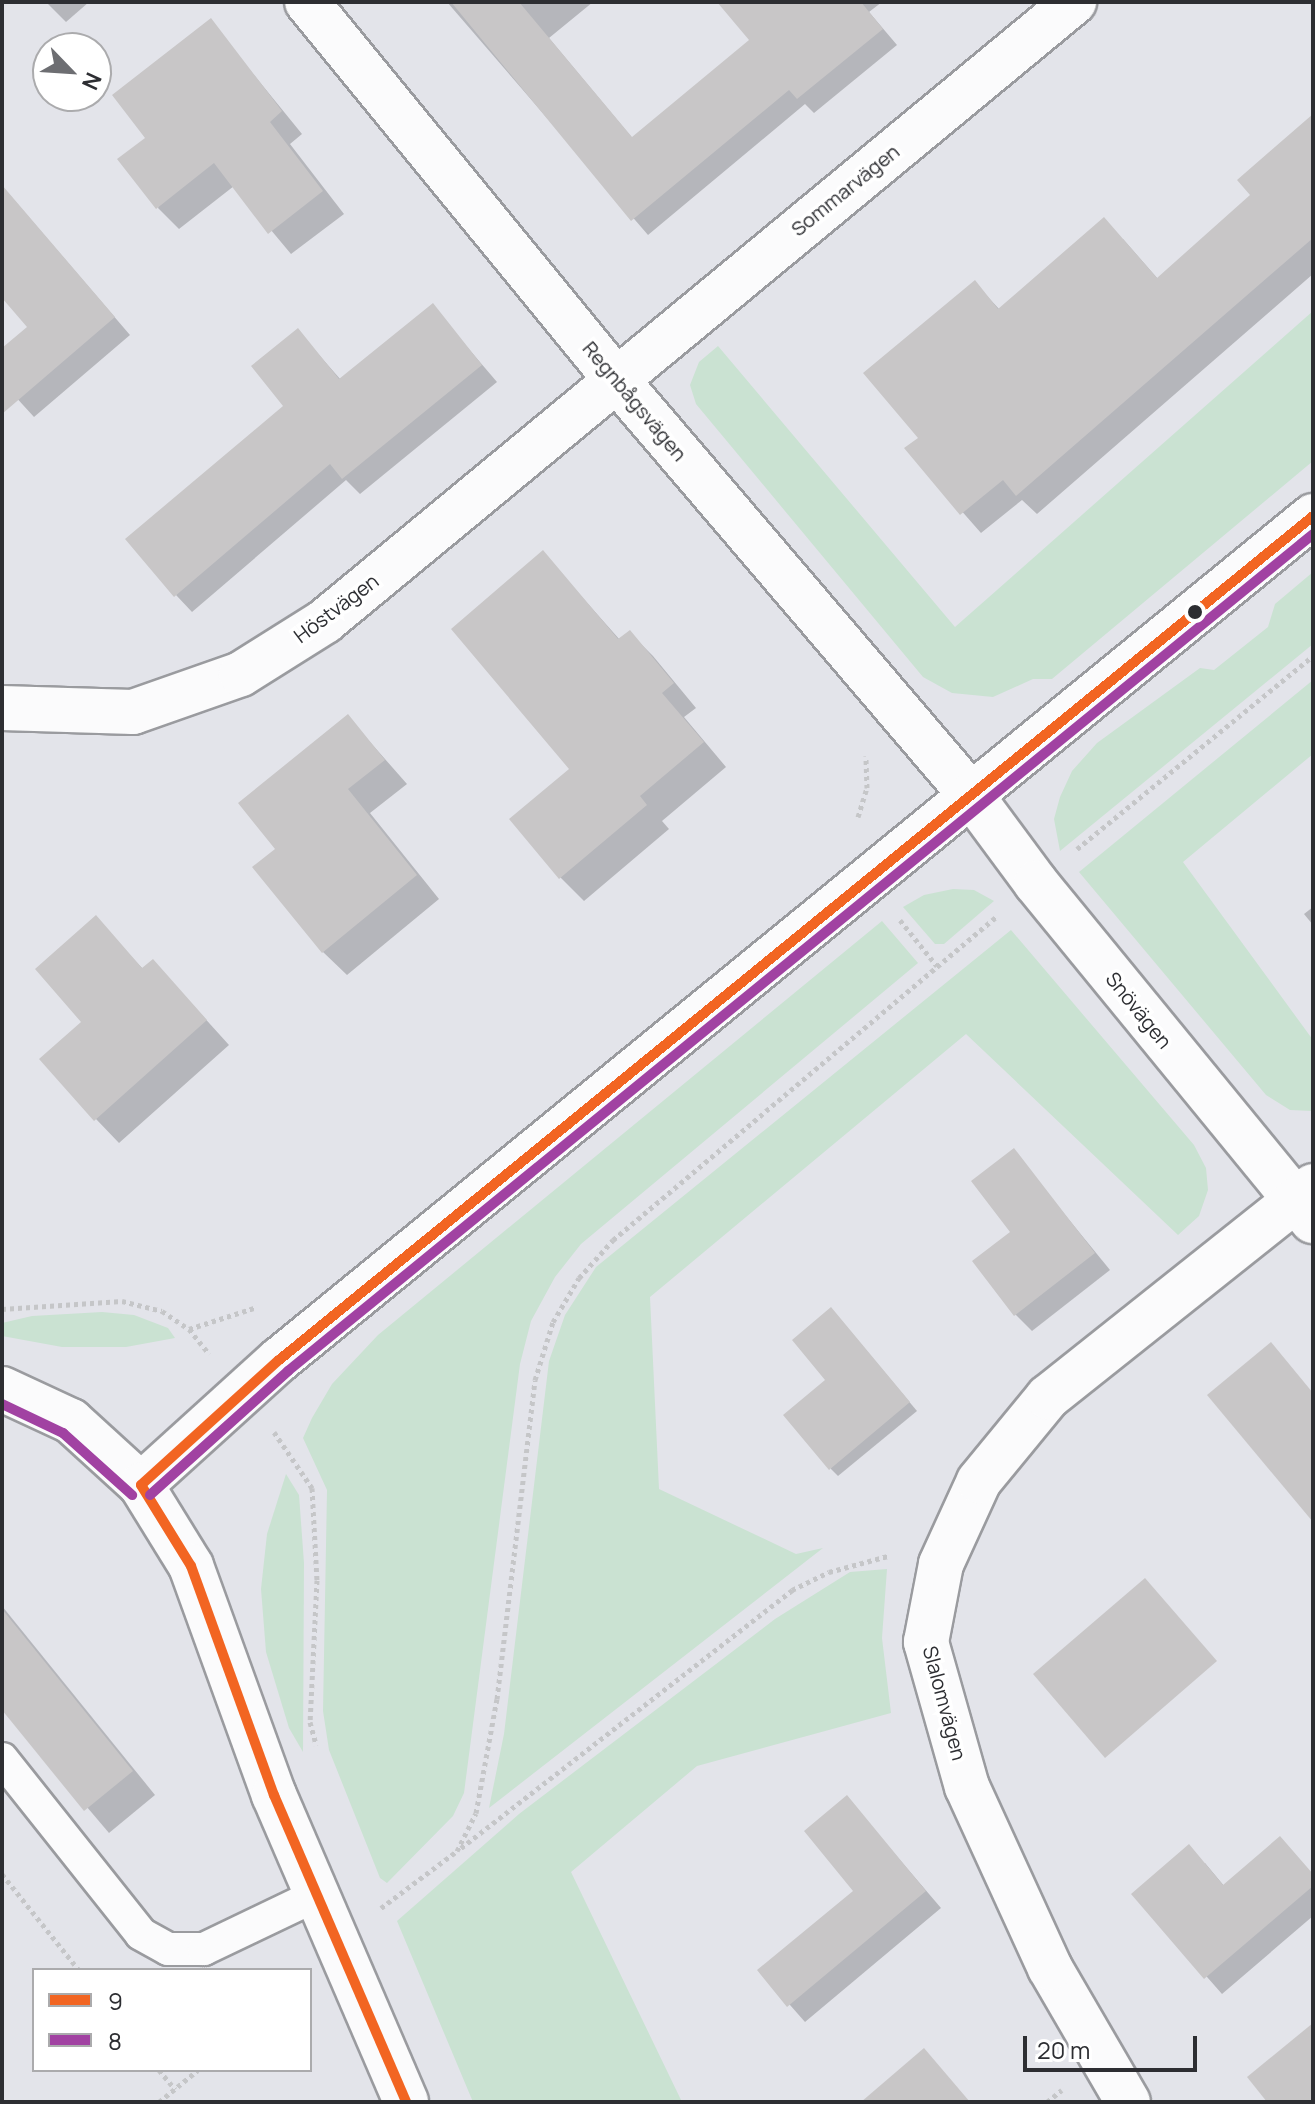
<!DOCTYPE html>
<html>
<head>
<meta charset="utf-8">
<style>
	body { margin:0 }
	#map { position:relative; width:1315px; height:2104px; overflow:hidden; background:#e3e4ea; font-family:Manrope,sans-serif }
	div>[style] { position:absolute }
	.green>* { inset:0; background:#cae2d2 }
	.shadow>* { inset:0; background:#0003 }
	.building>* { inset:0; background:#c8c6c7 }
	.path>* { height:5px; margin-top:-2.5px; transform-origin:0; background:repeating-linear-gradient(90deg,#c5c6c8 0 4px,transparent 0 8px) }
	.roads { filter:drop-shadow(2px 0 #9a9b9f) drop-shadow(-2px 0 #9a9b9f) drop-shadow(0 2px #9a9b9f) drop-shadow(0 -2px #9a9b9f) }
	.lane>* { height:32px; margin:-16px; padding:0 16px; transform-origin:16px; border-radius:16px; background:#fbfbfc }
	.street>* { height:44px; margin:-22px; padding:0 22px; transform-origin:22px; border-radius:22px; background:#fbfbfc }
	.secondary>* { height:44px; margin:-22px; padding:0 22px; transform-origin:22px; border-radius:22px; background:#fbfbfc }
	.bus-1>* { height:10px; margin:-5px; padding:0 5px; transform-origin:5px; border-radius:5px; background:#f26522 }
	.bus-2>* { height:10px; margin:-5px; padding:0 5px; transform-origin:5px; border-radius:5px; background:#a142a2 }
	.dots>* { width:22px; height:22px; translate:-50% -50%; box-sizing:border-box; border:4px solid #fff; border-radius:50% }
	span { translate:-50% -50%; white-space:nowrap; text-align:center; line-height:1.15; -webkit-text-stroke:7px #fff; paint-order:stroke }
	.street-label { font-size:20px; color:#2d2e32 }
	.frame { position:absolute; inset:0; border:4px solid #2d2e32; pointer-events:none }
	.legend { position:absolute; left:32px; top:1968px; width:280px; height:104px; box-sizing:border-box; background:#fff; border:2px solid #ababad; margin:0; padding:10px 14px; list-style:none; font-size:24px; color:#2d2e32 }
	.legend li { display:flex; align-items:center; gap:16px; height:40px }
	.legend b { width:40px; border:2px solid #ababad }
	.north { position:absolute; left:32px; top:32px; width:80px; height:80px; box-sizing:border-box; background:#fff; border:2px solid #ababad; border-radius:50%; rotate:115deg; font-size:22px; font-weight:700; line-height:32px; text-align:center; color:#2d2e32 }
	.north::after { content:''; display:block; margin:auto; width:28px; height:36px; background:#6d6e72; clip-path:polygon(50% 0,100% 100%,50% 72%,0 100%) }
	.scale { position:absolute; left:1023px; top:2036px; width:174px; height:36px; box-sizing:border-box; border:4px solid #2d2e32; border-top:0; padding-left:10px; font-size:24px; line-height:28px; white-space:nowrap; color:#2d2e32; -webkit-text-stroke:6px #fff; paint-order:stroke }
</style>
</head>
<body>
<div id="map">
	<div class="green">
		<i style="clip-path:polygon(1313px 311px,1313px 461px,1052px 679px,1033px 679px,993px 697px,952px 693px,923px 677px,696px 404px,690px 385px,699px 362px,718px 346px,955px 627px)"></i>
		<i style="clip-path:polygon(1313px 572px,1313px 644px,1060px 851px,1054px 819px,1060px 797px,1072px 771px,1097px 743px,1200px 668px,1214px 670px,1268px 627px,1275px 604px)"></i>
		<i style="clip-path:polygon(1313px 680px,1313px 754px,1183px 862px,1313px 1040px,1313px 1111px,1290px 1110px,1266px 1095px,1079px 872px)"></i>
		<i style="clip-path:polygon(953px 889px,974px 890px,994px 901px,944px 944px,935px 944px,903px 907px,924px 895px)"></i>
		<i style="clip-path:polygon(882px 921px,918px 963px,581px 1244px,555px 1277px,531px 1321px,520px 1364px,464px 1793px,453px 1816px,387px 1883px,380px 1878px,329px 1750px,323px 1711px,327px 1490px,303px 1438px,312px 1418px,332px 1384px,378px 1335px)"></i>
		<i style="clip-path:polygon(1011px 930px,1194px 1145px,1206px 1168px,1208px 1190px,1199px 1216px,1178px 1235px,966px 1034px,650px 1297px,659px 1489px,796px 1554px,823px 1548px,489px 1808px,504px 1734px,549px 1361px,565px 1315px,596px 1267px)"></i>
		<i style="clip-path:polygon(102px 1312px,134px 1315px,168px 1328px,175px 1338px,126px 1347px,62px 1347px,2px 1336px,2px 1323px,32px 1316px)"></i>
		<i style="clip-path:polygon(286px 1474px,299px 1495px,304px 1563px,303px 1752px,289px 1728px,266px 1652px,261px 1589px,267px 1534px)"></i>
		<i style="clip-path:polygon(887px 1569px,882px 1638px,891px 1713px,697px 1766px,571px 1872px,682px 2102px,473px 2102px,397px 1921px,519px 1814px,775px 1619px,850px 1572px)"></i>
	</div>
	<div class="shadow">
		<i style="clip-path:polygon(46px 2px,89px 2px,66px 22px)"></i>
		<i style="clip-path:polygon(447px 2px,593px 2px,549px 38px,633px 139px,752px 41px,720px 2px,882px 2px,869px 12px,897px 45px,814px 113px,805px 104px,648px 235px)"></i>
		<i style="clip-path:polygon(210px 21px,302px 134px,290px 144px,344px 214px,291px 254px,234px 186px,179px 229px,158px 208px)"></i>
		<i style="clip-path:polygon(1313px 117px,1313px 274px,1037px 514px,1022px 500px,981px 533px,907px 449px,921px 438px,975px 283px,1000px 310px,1123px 239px,1158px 279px,1253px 196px)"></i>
		<i style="clip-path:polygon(2px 186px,130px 335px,34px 417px,2px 382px,2px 351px,30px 327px,2px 295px)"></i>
		<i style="clip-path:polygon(432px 306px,497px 382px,360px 494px,346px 480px,192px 612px,176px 595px,286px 406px,298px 331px,341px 380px)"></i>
		<i style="clip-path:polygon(543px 553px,620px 640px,629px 632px,653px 656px,696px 708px,684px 717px,726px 767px,662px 821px,669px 829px,584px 901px,560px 877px,572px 770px)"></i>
		<i style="clip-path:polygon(348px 717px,407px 784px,370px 813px,439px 899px,347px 975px,323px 952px,278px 849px)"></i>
		<i style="clip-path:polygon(1313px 907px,1313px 925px,1304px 914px)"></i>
		<i style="clip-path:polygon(95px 918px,143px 969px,153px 961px,229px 1045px,119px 1143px,96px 1119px,84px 1022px)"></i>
		<i style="clip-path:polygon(1013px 1151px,1110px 1270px,1032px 1331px,1015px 1314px)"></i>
		<i style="clip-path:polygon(839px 1318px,917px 1411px,838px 1476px,831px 1469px,828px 1380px)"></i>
		<i style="clip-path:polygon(2px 1606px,155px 1795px,109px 1833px,2px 1707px)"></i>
		<i style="clip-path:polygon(847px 1798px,941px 1908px,805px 2022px,760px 1971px,856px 1891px)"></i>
		<i style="clip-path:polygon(1205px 1863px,1225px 1887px,1313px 1875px,1313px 1916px,1222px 1994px,1134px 1894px)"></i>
	</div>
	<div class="building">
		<i style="clip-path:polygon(451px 2px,519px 2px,632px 137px,749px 40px,717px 2px,861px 2px,883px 29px,797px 99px,789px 90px,631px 221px)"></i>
		<i style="clip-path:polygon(211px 18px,282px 111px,270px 122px,323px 191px,268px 234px,214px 163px,156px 209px,117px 159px,145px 138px,112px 95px)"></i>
		<i style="clip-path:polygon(1313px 114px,1313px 238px,1016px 496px,1003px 480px,960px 515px,904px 448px,918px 438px,863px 373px,975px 280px,998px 309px,1104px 217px,1157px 278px,1250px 195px,1237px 180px)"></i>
		<i style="clip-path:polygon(2px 185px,115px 317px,2px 414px,2px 348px,27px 327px,2px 298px)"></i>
		<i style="clip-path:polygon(433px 303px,482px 365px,342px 479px,330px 464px,174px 597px,125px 539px,283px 406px,251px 366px,298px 328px,339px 379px)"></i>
		<i style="clip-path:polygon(543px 550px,618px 639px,630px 630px,674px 683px,662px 693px,704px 742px,640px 796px,647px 805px,559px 879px,509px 819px,569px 769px,451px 629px)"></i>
		<i style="clip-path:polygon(348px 714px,385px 760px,348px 789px,417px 875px,322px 953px,252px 867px,275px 849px,238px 803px)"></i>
		<i style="clip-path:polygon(96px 915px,142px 968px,153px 959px,207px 1020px,94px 1121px,39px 1059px,81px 1022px,35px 969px)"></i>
		<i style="clip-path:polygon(1014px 1148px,1095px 1253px,1014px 1316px,972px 1261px,1010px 1232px,971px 1181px)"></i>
		<i style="clip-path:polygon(831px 1307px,910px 1402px,829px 1470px,783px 1415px,825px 1380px,792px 1340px)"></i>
		<i style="clip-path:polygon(1271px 1342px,1313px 1393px,1313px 1522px,1207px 1395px)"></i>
		<i style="clip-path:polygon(1145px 1578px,1217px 1661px,1105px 1758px,1033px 1674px)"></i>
		<i style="clip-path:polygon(2px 1609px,133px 1771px,84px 1811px,2px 1710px)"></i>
		<i style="clip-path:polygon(847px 1795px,926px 1891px,787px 2007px,757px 1970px,853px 1891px,804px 1831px)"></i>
		<i style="clip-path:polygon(1280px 1836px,1313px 1874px,1313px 1886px,1204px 1979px,1131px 1894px,1189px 1844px,1223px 1885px)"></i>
		<i style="clip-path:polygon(1313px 2023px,1313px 2102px,1267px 2102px,1247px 2077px)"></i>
		<i style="clip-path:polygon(924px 2048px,970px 2102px,861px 2102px)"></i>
	</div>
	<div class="path">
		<i style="left:858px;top:817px;width:30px;rotate:-73deg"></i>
		<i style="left:867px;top:788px;width:32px;rotate:-92deg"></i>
		<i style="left:1077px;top:849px;width:305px;rotate:-39.3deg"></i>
		<i style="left:900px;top:920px;width:59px;rotate:51.2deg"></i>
		<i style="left:2px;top:1309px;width:120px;rotate:-3.8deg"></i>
		<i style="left:122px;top:1301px;width:41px;rotate:14deg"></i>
		<i style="left:162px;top:1311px;width:32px;rotate:34deg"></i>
		<i style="left:189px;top:1329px;width:32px;rotate:51deg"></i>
		<i style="left:189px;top:1329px;width:71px;rotate:-17.9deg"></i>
		<i style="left:274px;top:1432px;width:68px;rotate:55.8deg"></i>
		<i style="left:312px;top:1488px;width:92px;rotate:86.9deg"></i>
		<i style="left:317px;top:1580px;width:142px;rotate:92.8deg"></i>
		<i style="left:310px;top:1722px;width:24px;rotate:75deg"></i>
		<i style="left:461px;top:1848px;width:420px;rotate:-37.9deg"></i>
		<i style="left:792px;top:1590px;width:41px;rotate:-25.9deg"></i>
		<i style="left:829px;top:1572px;width:61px;rotate:-15.2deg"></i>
		<i style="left:2px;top:1874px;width:123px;rotate:51.3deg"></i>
		<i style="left:381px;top:1908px;width:95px;rotate:-36.9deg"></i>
		<i style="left:457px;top:1851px;width:42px;rotate:-63.4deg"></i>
		<i style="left:476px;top:1813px;width:116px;rotate:-79.6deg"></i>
		<i style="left:497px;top:1699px;width:321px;rotate:-83.2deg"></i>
		<i style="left:535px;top:1380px;width:61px;rotate:-72.8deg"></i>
		<i style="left:553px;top:1322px;width:51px;rotate:-59.4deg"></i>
		<i style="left:579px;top:1278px;width:51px;rotate:-48.2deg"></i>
		<i style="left:613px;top:1240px;width:501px;rotate:-40.14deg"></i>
		<i style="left:159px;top:2070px;width:25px;rotate:50deg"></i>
		<i style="left:159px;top:2102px;width:50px;rotate:-39.4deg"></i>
		<i style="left:1047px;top:2102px;width:19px;rotate:-39deg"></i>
	</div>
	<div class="roads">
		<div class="lane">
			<i style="left:2px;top:1759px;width:223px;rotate:51.5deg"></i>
			<i style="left:141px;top:1934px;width:31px;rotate:29deg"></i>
			<i style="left:168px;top:1949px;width:36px"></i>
			<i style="left:204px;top:1949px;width:127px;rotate:-25.6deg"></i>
		</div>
		<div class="street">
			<i style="left:307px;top:2px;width:486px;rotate:50.7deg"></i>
			<i style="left:615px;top:378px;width:548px;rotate:49.51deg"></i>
			<i style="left:971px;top:795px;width:109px;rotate:53.5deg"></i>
			<i style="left:1036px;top:883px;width:437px;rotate:50.7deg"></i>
			<i style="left:2px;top:708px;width:131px;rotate:1.7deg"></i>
			<i style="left:133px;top:712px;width:114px;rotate:-19.4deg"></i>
			<i style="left:241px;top:674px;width:99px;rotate:-32.2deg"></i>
			<i style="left:325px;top:621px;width:972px;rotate:-39.57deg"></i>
			<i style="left:141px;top:1485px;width:186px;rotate:-42.2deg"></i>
			<i style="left:279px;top:1360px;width:1335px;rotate:-39.22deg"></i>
			<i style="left:1128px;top:2102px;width:155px;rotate:-120.2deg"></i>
			<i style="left:1050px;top:1968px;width:199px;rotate:-114.6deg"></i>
			<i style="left:967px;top:1787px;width:151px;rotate:-105.8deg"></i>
			<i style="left:926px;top:1642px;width:79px;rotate:-79.1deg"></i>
			<i style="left:941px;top:1564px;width:91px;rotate:-65.4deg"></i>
			<i style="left:979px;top:1481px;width:109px;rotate:-50.6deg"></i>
			<i style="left:1048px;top:1397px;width:339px;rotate:-38.5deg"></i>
		</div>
		<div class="secondary">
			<i style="left:2px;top:1389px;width:76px;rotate:24.9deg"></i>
			<i style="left:71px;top:1421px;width:95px;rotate:42.4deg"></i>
			<i style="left:141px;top:1485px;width:95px;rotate:58.3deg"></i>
			<i style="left:191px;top:1566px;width:244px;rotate:70.1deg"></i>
			<i style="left:274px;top:1795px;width:334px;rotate:66.7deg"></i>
		</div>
	</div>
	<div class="bus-1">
		<i style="left:141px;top:1485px;width:186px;rotate:-42.2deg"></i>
		<i style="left:279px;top:1360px;width:1335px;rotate:-39.22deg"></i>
		<i style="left:141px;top:1485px;width:95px;rotate:58.3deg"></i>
		<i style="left:191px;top:1566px;width:244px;rotate:70.1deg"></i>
		<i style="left:274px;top:1795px;width:334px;rotate:66.7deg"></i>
	</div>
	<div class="bus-2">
		<i style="left:2px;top:1404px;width:68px;rotate:25.4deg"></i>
		<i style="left:63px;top:1433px;width:93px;rotate:41.9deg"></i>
		<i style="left:150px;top:1495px;width:186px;rotate:-41.9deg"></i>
		<i style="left:288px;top:1371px;width:1323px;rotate:-39.23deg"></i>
	</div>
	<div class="dots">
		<i style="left:1195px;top:612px;background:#2d2e32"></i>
	</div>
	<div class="street-label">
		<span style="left:845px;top:190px;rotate:-39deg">Sommarvägen</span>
		<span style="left:635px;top:401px;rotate:50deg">Regnbågsvägen</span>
		<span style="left:336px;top:608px;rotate:-37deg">Höstvägen</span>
		<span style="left:1139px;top:1010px;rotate:51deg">Snövägen</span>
		<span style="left:945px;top:1703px;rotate:75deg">Slalomvägen</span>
	</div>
	<div class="frame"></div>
	<ul class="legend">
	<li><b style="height:10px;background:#f26522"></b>9</li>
	<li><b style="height:10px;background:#a142a2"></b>8</li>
	</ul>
	<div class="north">N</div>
	<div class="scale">20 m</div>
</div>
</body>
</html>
